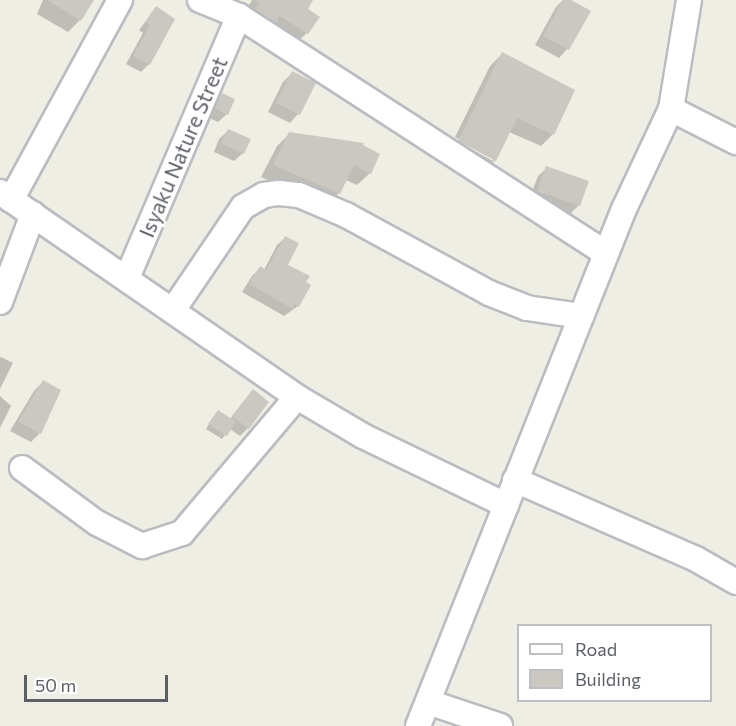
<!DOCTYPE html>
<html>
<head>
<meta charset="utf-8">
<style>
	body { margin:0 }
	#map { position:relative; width:736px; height:726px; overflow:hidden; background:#efeee4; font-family:Commissioner,sans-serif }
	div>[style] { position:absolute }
	.shadow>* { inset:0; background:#0003 }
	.building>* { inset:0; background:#cac8c1 }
	.roads { filter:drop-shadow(2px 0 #b9bcc1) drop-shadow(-2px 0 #b9bcc1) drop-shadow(0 2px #b9bcc1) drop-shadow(0 -2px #b9bcc1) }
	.minor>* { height:24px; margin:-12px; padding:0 12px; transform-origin:12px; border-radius:12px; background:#fff }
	span { translate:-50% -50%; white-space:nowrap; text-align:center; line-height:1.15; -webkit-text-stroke:4.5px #fff; paint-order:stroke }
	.street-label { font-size:21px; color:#5c6066 }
	.legend { position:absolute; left:517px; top:624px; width:195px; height:78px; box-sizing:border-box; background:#fff; border:2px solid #bebfc2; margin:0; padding:8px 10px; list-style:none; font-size:18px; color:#5c6066 }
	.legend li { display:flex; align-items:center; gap:12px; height:30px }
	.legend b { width:30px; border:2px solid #bebfc2 }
	.scale { position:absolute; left:24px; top:675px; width:144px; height:27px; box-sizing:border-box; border:3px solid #5c6066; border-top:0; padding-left:8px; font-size:18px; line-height:21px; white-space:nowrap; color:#5c6066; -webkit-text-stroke:4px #fff; paint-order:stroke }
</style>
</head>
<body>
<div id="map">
	<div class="shadow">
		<i style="clip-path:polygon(43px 0,92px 0,80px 20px,68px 32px,37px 14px)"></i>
		<i style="clip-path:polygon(252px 0,311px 0,306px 9px,307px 33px,300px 39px,274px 23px,268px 29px,247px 9px)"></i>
		<i style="clip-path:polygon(563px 0,589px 11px,567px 49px,559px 58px,535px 45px,556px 7px)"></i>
		<i style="clip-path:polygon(156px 8px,149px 64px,141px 72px,126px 64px,143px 33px,139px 30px)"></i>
		<i style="clip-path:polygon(502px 54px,553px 134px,541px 146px,509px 132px,495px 160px,483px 172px,447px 153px,454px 140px,493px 161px,493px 157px,455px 137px,490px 66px)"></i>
		<i style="clip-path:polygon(292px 73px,298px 114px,290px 123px,268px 112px,283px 82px)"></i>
		<i style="clip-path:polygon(222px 95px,227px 114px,218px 122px,207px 117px,213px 103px)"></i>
		<i style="clip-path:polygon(228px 131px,243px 153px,234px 161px,214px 152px,219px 139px)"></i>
		<i style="clip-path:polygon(290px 133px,361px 146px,370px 173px,357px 185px,346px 180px,339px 193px,326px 206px,261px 177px,277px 146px)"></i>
		<i style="clip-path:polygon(547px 168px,587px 182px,578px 206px,570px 214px,529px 200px,538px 176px)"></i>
		<i style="clip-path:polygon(285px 238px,285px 265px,298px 306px,284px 316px,242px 292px,252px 276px,260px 268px,264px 270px,277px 245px)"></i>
		<i style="clip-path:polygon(1px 357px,13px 363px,0 389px,0 358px)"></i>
		<i style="clip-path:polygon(43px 382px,40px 433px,31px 442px,10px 431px,34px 391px)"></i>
		<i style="clip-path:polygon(253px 391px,248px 428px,240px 436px,230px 429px,222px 439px,206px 429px,214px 416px,230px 419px)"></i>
		<i style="clip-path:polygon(0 396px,11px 406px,0 428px)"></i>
	</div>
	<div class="building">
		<i style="clip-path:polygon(47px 0,94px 0,81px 21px)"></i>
		<i style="clip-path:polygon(255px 0,313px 0,308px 9px,320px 17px,308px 34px,280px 16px,276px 23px,255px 9px,260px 3px)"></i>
		<i style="clip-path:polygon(563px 0,571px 0,591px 11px,569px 50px,543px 36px)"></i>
		<i style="clip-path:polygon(156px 6px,175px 19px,150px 65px,133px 56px,150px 25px,145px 22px)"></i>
		<i style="clip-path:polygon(502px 52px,575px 90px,554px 135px,517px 118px,496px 161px,458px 141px)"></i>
		<i style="clip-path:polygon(292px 71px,316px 83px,300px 115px,276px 103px)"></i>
		<i style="clip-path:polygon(222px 93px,235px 99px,228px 115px,215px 108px)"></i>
		<i style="clip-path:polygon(228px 129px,251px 139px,244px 154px,221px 143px)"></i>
		<i style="clip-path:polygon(289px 132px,364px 143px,363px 145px,380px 154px,371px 174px,354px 165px,340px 194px,273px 165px)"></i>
		<i style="clip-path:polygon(546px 166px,589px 181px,580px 206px,537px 191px)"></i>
		<i style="clip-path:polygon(285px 236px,299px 243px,288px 265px,310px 276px,306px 282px,311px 285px,299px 307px,295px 304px,293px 309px,249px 284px,260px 266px,266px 270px)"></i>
		<i style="clip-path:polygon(43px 380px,61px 390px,41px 434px,18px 422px)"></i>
		<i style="clip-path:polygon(253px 389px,269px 402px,249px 429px,232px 416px)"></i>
		<i style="clip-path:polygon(218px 410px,236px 422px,227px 436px,208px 424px)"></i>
	</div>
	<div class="roads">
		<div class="minor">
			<i style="left:200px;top:0;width:42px;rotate:22.3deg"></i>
			<i style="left:239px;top:16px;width:437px;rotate:32.9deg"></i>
			<i style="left:671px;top:109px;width:73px;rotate:26.9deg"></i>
			<i style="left:0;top:192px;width:361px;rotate:34.6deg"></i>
			<i style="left:297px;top:397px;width:77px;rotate:30.6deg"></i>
			<i style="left:363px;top:436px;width:159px;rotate:25.8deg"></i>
			<i style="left:11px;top:200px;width:228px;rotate:-61.4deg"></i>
			<i style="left:127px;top:278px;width:285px;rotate:-66.9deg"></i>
			<i style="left:0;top:302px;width:94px;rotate:-69.4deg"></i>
			<i style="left:173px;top:310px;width:125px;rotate:-55.8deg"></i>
			<i style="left:243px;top:207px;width:24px;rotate:-30deg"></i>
			<i style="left:264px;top:195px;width:15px;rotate:-8deg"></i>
			<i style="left:279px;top:193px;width:20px;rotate:6deg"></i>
			<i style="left:299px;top:195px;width:51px;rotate:23.1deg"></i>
			<i style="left:346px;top:215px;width:163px;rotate:28.6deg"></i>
			<i style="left:489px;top:293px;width:41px;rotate:21.5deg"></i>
			<i style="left:527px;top:308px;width:55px;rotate:8.4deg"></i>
			<i style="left:22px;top:468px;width:93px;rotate:36.3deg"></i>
			<i style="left:97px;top:523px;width:51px;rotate:27.1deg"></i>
			<i style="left:142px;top:546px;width:42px;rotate:-18deg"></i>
			<i style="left:182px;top:533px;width:178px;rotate:-49.8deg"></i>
			<i style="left:515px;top:480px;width:197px;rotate:23.6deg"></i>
			<i style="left:696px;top:559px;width:46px;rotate:29.9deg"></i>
			<i style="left:428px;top:702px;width:76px;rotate:18.4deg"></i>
			<i style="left:418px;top:726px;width:557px;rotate:-68.28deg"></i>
			<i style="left:624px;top:209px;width:110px;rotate:-64.8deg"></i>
			<i style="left:671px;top:109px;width:110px;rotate:-80.6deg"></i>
		</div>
	</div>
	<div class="street-label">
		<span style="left:183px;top:147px;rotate:-67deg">Isyaku Nature Street</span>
	</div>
	<ul class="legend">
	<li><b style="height:8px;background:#fff"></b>Road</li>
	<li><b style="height:16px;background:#cac8c1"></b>Building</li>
	</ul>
	<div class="scale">50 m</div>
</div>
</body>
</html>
